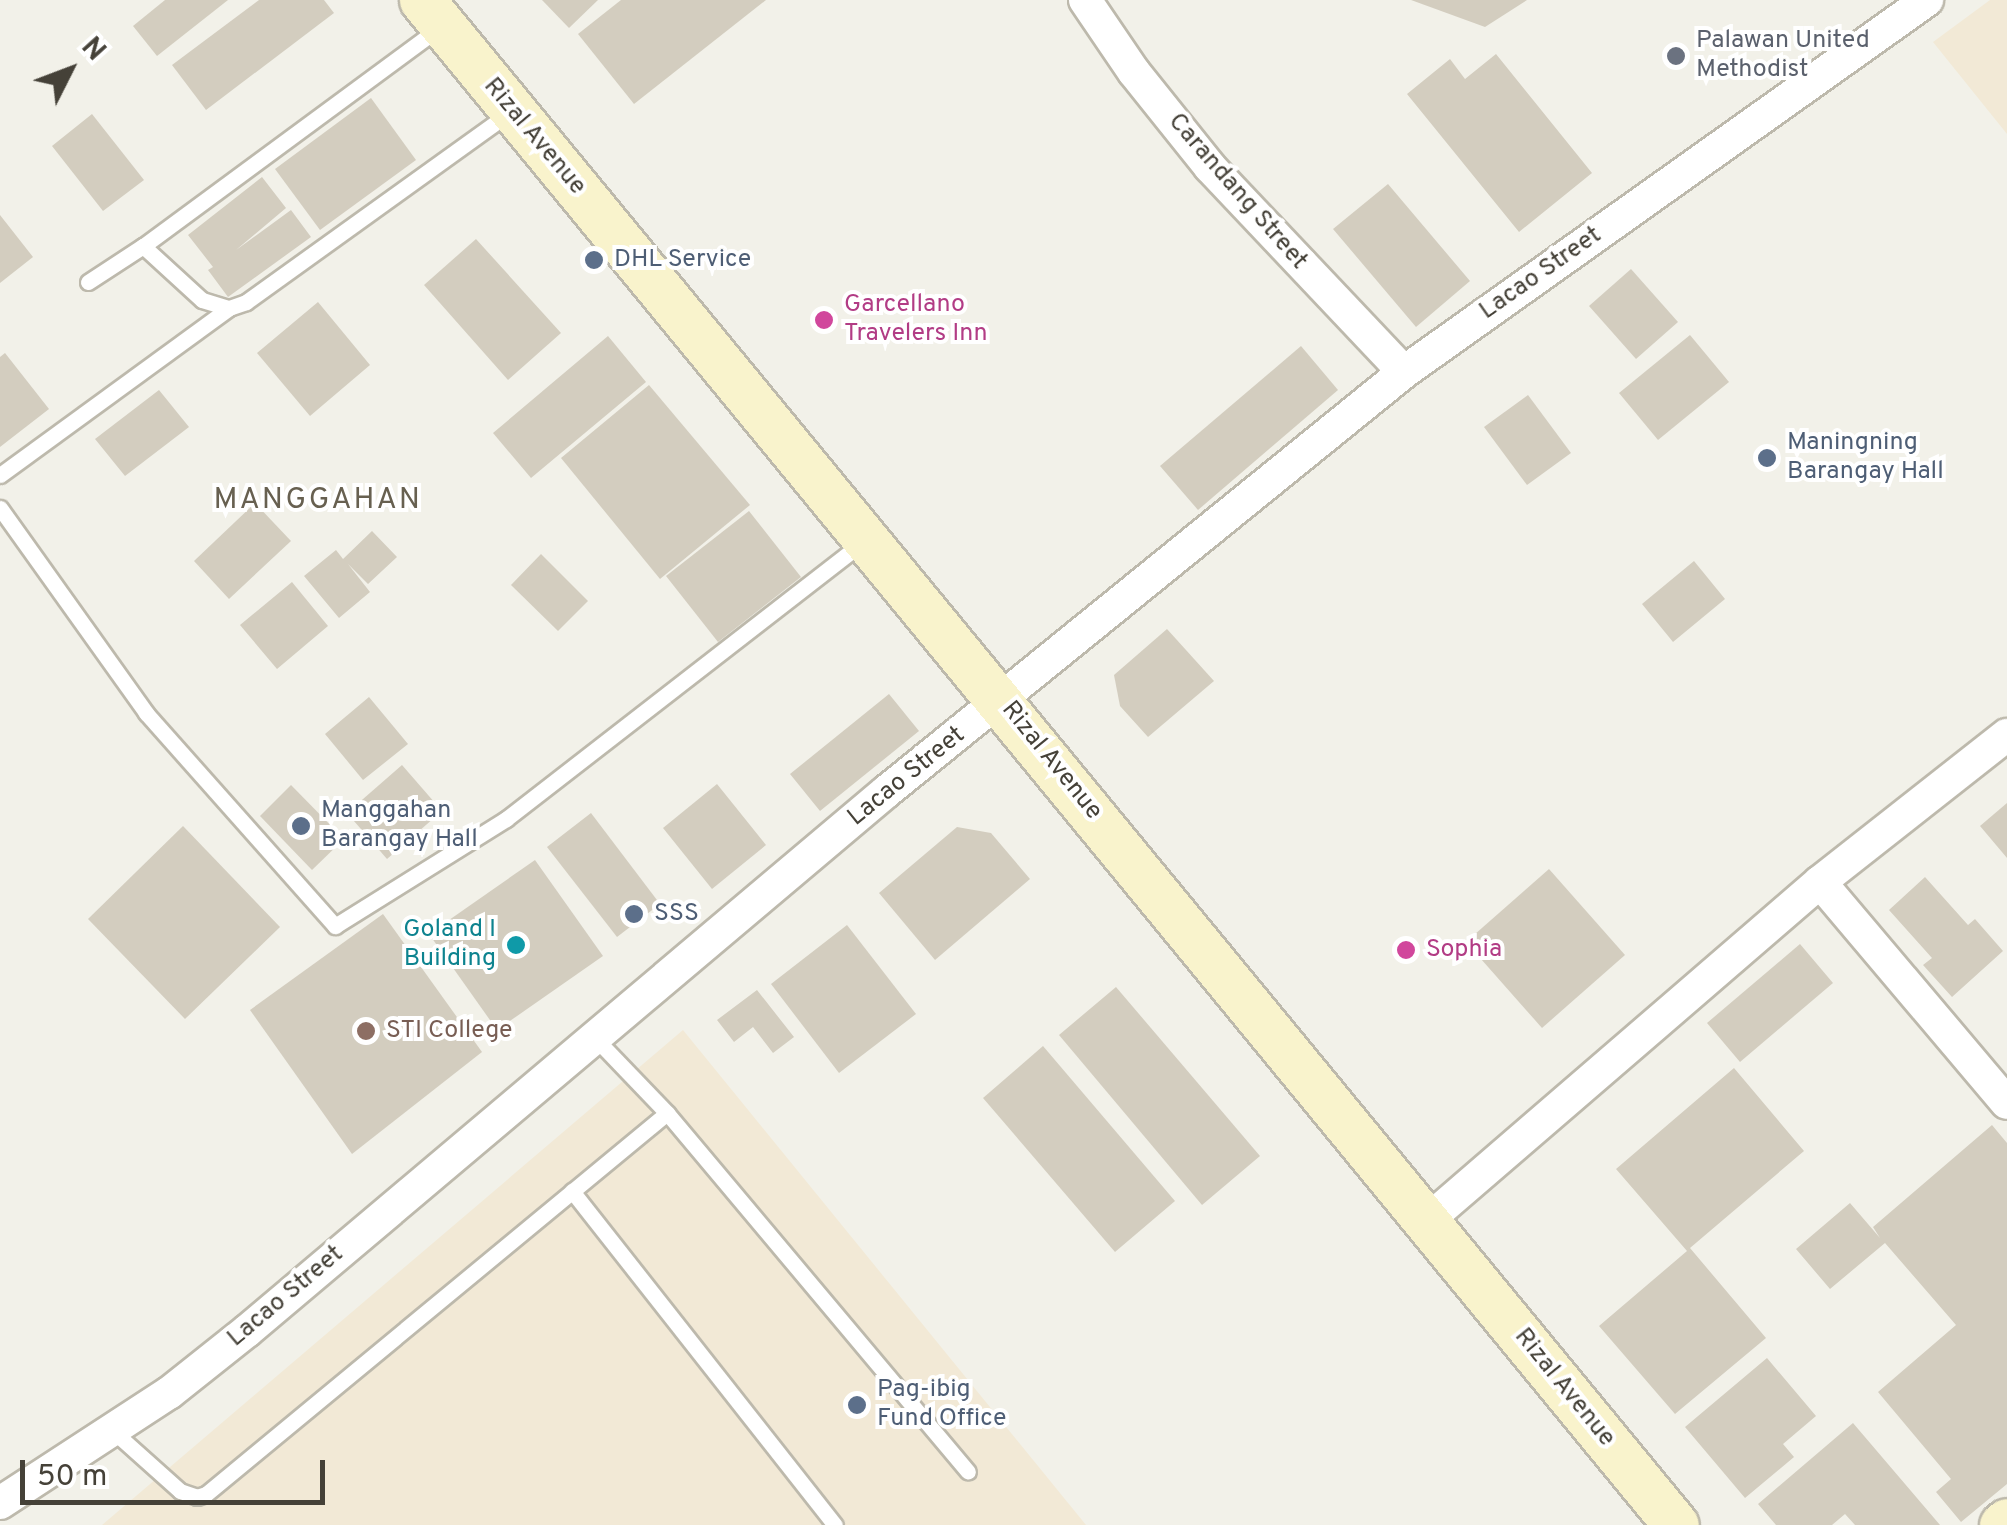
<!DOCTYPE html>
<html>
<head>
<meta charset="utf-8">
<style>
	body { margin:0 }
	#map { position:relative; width:2007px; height:1525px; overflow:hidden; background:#f2f1e9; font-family:Overpass,sans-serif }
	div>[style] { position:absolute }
	.commercial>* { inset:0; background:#f2e9d6 }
	.building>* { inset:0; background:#d3cdbf }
	.roads { filter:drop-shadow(2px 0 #bdb9ac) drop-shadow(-2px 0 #bdb9ac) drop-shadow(0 2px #bdb9ac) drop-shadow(0 -2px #bdb9ac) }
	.lane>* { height:15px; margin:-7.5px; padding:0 7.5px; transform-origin:7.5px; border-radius:7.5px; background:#fff }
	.street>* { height:32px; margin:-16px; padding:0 16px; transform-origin:16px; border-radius:16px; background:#fff }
	.secondary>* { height:45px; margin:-22.5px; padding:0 22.5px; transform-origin:22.5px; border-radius:22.5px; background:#f9f3cc }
	.dots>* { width:28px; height:28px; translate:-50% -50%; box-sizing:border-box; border:5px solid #fff; border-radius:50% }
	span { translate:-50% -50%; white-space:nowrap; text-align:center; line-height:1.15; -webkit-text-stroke:8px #fff; paint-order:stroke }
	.worship-label { font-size:25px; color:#5b616d }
	.left { translate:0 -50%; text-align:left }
	.street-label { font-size:25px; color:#454138 }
	.service-label { font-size:25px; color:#4e5e75 }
	.hotel-label { font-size:25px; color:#b23c85 }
	.culture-label { font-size:25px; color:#0d838f }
	.right { translate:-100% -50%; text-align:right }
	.education-label { font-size:25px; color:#785e54 }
	.quarter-label { font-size:30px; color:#676050; letter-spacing:2.5px }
	.north { position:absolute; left:20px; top:20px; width:100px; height:100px; -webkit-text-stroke:8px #fff; paint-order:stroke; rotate:48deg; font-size:28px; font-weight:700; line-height:40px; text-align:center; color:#454138 }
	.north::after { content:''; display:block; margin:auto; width:35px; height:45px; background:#454138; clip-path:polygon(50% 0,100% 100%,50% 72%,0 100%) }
	.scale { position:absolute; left:20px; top:1460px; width:305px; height:45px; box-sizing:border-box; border:5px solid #454138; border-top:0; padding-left:12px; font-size:30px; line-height:35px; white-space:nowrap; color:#454138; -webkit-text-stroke:8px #fff; paint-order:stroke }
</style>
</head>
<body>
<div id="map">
	<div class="commercial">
		<i style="clip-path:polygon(1990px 0,2007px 0,2007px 134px,1933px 42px)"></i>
		<i style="clip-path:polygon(683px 1030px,1086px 1525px,102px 1525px)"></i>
	</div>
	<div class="building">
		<i style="clip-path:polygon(165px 0,228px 0,157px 56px,133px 26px)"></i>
		<i style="clip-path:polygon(259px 0,324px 0,334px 13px,206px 110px,172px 65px)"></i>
		<i style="clip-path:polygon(542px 0,598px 0,569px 28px)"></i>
		<i style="clip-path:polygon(621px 0,766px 0,634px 104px,578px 34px)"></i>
		<i style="clip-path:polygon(1411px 0,1527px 0,1485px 27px)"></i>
		<i style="clip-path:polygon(1496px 54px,1592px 173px,1519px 232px,1407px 94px,1450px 59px,1465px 79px)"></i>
		<i style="clip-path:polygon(371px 98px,416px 160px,320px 230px,275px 169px)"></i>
		<i style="clip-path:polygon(92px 114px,144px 180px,103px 211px,52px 146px)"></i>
		<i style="clip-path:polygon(262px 177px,286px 208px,236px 250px,291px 210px,311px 237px,228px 297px,208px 270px,213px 267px,188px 235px)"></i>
		<i style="clip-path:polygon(1388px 184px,1470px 281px,1416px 327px,1333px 229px)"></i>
		<i style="clip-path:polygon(0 215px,33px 257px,0 283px)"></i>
		<i style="clip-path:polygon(476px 239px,561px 333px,508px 380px,424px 285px)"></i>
		<i style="clip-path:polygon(1631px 269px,1678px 322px,1636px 359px,1589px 306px)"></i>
		<i style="clip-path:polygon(318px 302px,370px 365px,310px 416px,257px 353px)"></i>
		<i style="clip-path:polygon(1690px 335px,1729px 382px,1658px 440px,1619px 393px)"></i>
		<i style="clip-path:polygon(608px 336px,646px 382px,531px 478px,493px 433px)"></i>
		<i style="clip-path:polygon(1301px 346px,1338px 390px,1198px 510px,1160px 466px)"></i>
		<i style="clip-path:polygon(5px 353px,49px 409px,0 447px,0 357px)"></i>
		<i style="clip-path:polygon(649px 385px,750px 505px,660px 579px,561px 458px)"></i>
		<i style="clip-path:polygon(159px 390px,189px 427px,125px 476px,95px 439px)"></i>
		<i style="clip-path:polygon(1528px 395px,1571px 453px,1527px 485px,1484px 427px)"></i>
		<i style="clip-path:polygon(255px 503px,291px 541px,229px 599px,194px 561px)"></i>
		<i style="clip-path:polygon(749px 511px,801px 577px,718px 642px,666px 576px)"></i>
		<i style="clip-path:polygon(372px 531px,397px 557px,368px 584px,348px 564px,370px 592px,339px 618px,304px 576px,336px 550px,343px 559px)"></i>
		<i style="clip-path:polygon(541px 554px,588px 601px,558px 631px,511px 585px)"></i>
		<i style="clip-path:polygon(1694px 561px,1725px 599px,1673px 642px,1642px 604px)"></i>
		<i style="clip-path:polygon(292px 582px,328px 626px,277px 669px,240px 625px)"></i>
		<i style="clip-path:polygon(1167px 629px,1214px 681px,1148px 737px,1120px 706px,1114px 675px)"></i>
		<i style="clip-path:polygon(889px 694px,919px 731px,820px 811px,790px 774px)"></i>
		<i style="clip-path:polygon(369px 697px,408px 744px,363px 780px,325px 734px)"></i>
		<i style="clip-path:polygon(402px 765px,442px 811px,387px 859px,347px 813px)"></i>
		<i style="clip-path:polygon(717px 784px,766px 845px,712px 889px,663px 828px)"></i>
		<i style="clip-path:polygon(291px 785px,344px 839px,312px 870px,260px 816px)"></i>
		<i style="clip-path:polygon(2007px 803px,2007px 858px,1980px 826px)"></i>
		<i style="clip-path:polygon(591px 813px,660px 904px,617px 937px,547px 847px)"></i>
		<i style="clip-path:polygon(183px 826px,280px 927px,185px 1019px,88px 919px)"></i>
		<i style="clip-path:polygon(957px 827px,991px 833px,1030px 879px,935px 960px,879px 893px)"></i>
		<i style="clip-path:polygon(535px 860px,603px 956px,497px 1030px,429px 934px)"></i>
		<i style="clip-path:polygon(1549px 869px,1625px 955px,1542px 1028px,1466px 942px)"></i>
		<i style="clip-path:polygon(1925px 877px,1968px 925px,1975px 919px,2003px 951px,1952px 997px,1923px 965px,1932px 958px,1889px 910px)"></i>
		<i style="clip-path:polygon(383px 914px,482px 1052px,352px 1154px,250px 1010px)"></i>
		<i style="clip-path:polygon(847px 925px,916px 1014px,839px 1073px,771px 984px)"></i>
		<i style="clip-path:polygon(1800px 944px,1833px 983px,1740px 1062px,1707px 1023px)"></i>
		<i style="clip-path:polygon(1116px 987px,1260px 1156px,1202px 1205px,1059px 1035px)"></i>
		<i style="clip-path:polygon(757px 990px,794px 1037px,773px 1053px,753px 1027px,734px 1042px,717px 1020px)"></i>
		<i style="clip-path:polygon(1043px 1046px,1175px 1201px,1115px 1252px,983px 1098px)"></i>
		<i style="clip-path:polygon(1734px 1068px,1804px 1151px,1690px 1248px,1766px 1338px,1675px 1414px,1599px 1326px,1687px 1251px,1616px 1169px)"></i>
		<i style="clip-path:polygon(1992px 1125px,2007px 1143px,2007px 1484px,1961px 1522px,1936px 1492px,1951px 1479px,1878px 1392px,1956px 1325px,1885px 1243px,1830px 1289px,1796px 1249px,1850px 1203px,1880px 1238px,1873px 1227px)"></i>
		<i style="clip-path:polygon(1767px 1358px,1816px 1416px,1783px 1444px,1794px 1457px,1745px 1498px,1685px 1427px)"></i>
		<i style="clip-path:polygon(1853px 1423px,1940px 1525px,1855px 1525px,1845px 1514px,1832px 1525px,1776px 1525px,1758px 1504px)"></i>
	</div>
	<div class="roads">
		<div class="lane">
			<i style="left:439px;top:28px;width:368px;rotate:143.6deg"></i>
			<i style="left:143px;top:246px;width:80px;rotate:42.5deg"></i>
			<i style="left:202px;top:300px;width:28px;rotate:17deg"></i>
			<i style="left:229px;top:308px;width:18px;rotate:-19deg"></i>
			<i style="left:246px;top:302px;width:322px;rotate:-35.7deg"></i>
			<i style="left:88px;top:282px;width:66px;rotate:-33.2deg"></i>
			<i style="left:0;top:475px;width:283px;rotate:-36.1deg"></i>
			<i style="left:0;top:508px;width:252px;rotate:54.5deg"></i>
			<i style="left:146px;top:713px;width:285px;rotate:48.4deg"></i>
			<i style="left:335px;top:926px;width:202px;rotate:-32deg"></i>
			<i style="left:506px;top:819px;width:453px;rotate:-37.8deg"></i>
			<i style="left:596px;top:1039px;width:103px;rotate:46.2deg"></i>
			<i style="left:572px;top:1191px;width:425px;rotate:51.8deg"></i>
			<i style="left:113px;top:1431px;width:90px;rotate:41.8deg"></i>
			<i style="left:180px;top:1491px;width:18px;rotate:19deg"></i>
			<i style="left:197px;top:1497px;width:9px;rotate:-18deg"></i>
			<i style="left:206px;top:1494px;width:598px;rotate:-39.57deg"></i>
			<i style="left:667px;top:1113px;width:468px;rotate:50deg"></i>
		</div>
		<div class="street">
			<i style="left:1085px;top:0;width:87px;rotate:55.8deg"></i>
			<i style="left:1134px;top:72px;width:122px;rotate:51.3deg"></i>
			<i style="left:1210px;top:167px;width:282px;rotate:46.6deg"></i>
			<i style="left:1820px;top:882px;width:289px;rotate:49.8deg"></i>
			<i style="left:1428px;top:1220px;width:518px;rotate:-40.77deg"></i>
			<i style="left:1820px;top:882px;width:238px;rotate:-38.2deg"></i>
			<i style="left:0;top:1503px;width:202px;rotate:-33.1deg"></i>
			<i style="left:169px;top:1393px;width:100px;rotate:-38.5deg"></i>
			<i style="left:247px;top:1331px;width:837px;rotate:-40.16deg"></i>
			<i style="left:887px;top:791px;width:665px;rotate:-39.02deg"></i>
			<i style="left:1404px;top:372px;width:642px;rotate:-35.42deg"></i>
		</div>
		<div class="secondary">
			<i style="left:422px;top:0;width:1974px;rotate:50.57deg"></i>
			<i style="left:2002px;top:1525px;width:6px;rotate:-39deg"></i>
		</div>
	</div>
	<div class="dots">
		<i style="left:1676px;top:56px;background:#6b7280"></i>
		<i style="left:594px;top:260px;background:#5c6f8a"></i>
		<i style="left:824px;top:320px;background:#d1479c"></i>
		<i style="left:1767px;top:458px;background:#5c6f8a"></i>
		<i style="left:301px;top:826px;background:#5c6f8a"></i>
		<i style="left:634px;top:914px;background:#5c6f8a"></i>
		<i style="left:516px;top:945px;background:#0f9aa8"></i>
		<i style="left:1406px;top:950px;background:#d1479c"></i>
		<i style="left:366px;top:1031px;background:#8d6e63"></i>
		<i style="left:857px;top:1405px;background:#5c6f8a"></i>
	</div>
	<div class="worship-label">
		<span class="left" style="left:1696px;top:56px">Palawan United<br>Methodist</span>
	</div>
	<div class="street-label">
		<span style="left:534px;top:137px;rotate:50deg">Rizal Avenue</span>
		<span style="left:1237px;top:192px;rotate:49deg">Carandang Street</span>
		<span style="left:1541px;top:274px;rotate:-35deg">Lacao Street</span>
		<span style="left:1051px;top:761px;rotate:51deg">Rizal Avenue</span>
		<span style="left:907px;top:777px;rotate:-39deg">Lacao Street</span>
		<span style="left:286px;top:1297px;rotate:-40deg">Lacao Street</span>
		<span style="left:1564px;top:1388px;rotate:51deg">Rizal Avenue</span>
	</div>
	<div class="service-label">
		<span class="left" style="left:614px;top:260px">DHL Service</span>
		<span class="left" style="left:1787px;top:458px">Maningning<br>Barangay Hall</span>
		<span class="left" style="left:321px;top:826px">Manggahan<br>Barangay Hall</span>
		<span class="left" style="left:654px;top:914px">SSS</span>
		<span class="left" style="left:877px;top:1405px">Pag-ibig<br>Fund Office</span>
	</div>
	<div class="hotel-label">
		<span class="left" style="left:844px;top:320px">Garcellano<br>Travelers Inn</span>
		<span class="left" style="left:1426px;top:950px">Sophia</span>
	</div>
	<div class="culture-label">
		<span class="right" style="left:496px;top:945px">Goland I<br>Building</span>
	</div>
	<div class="education-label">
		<span class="left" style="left:386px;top:1031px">STI College</span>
	</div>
	<div class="quarter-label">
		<span style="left:318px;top:501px">MANGGAHAN</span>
	</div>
	<div class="north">N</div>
	<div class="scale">50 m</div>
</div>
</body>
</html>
